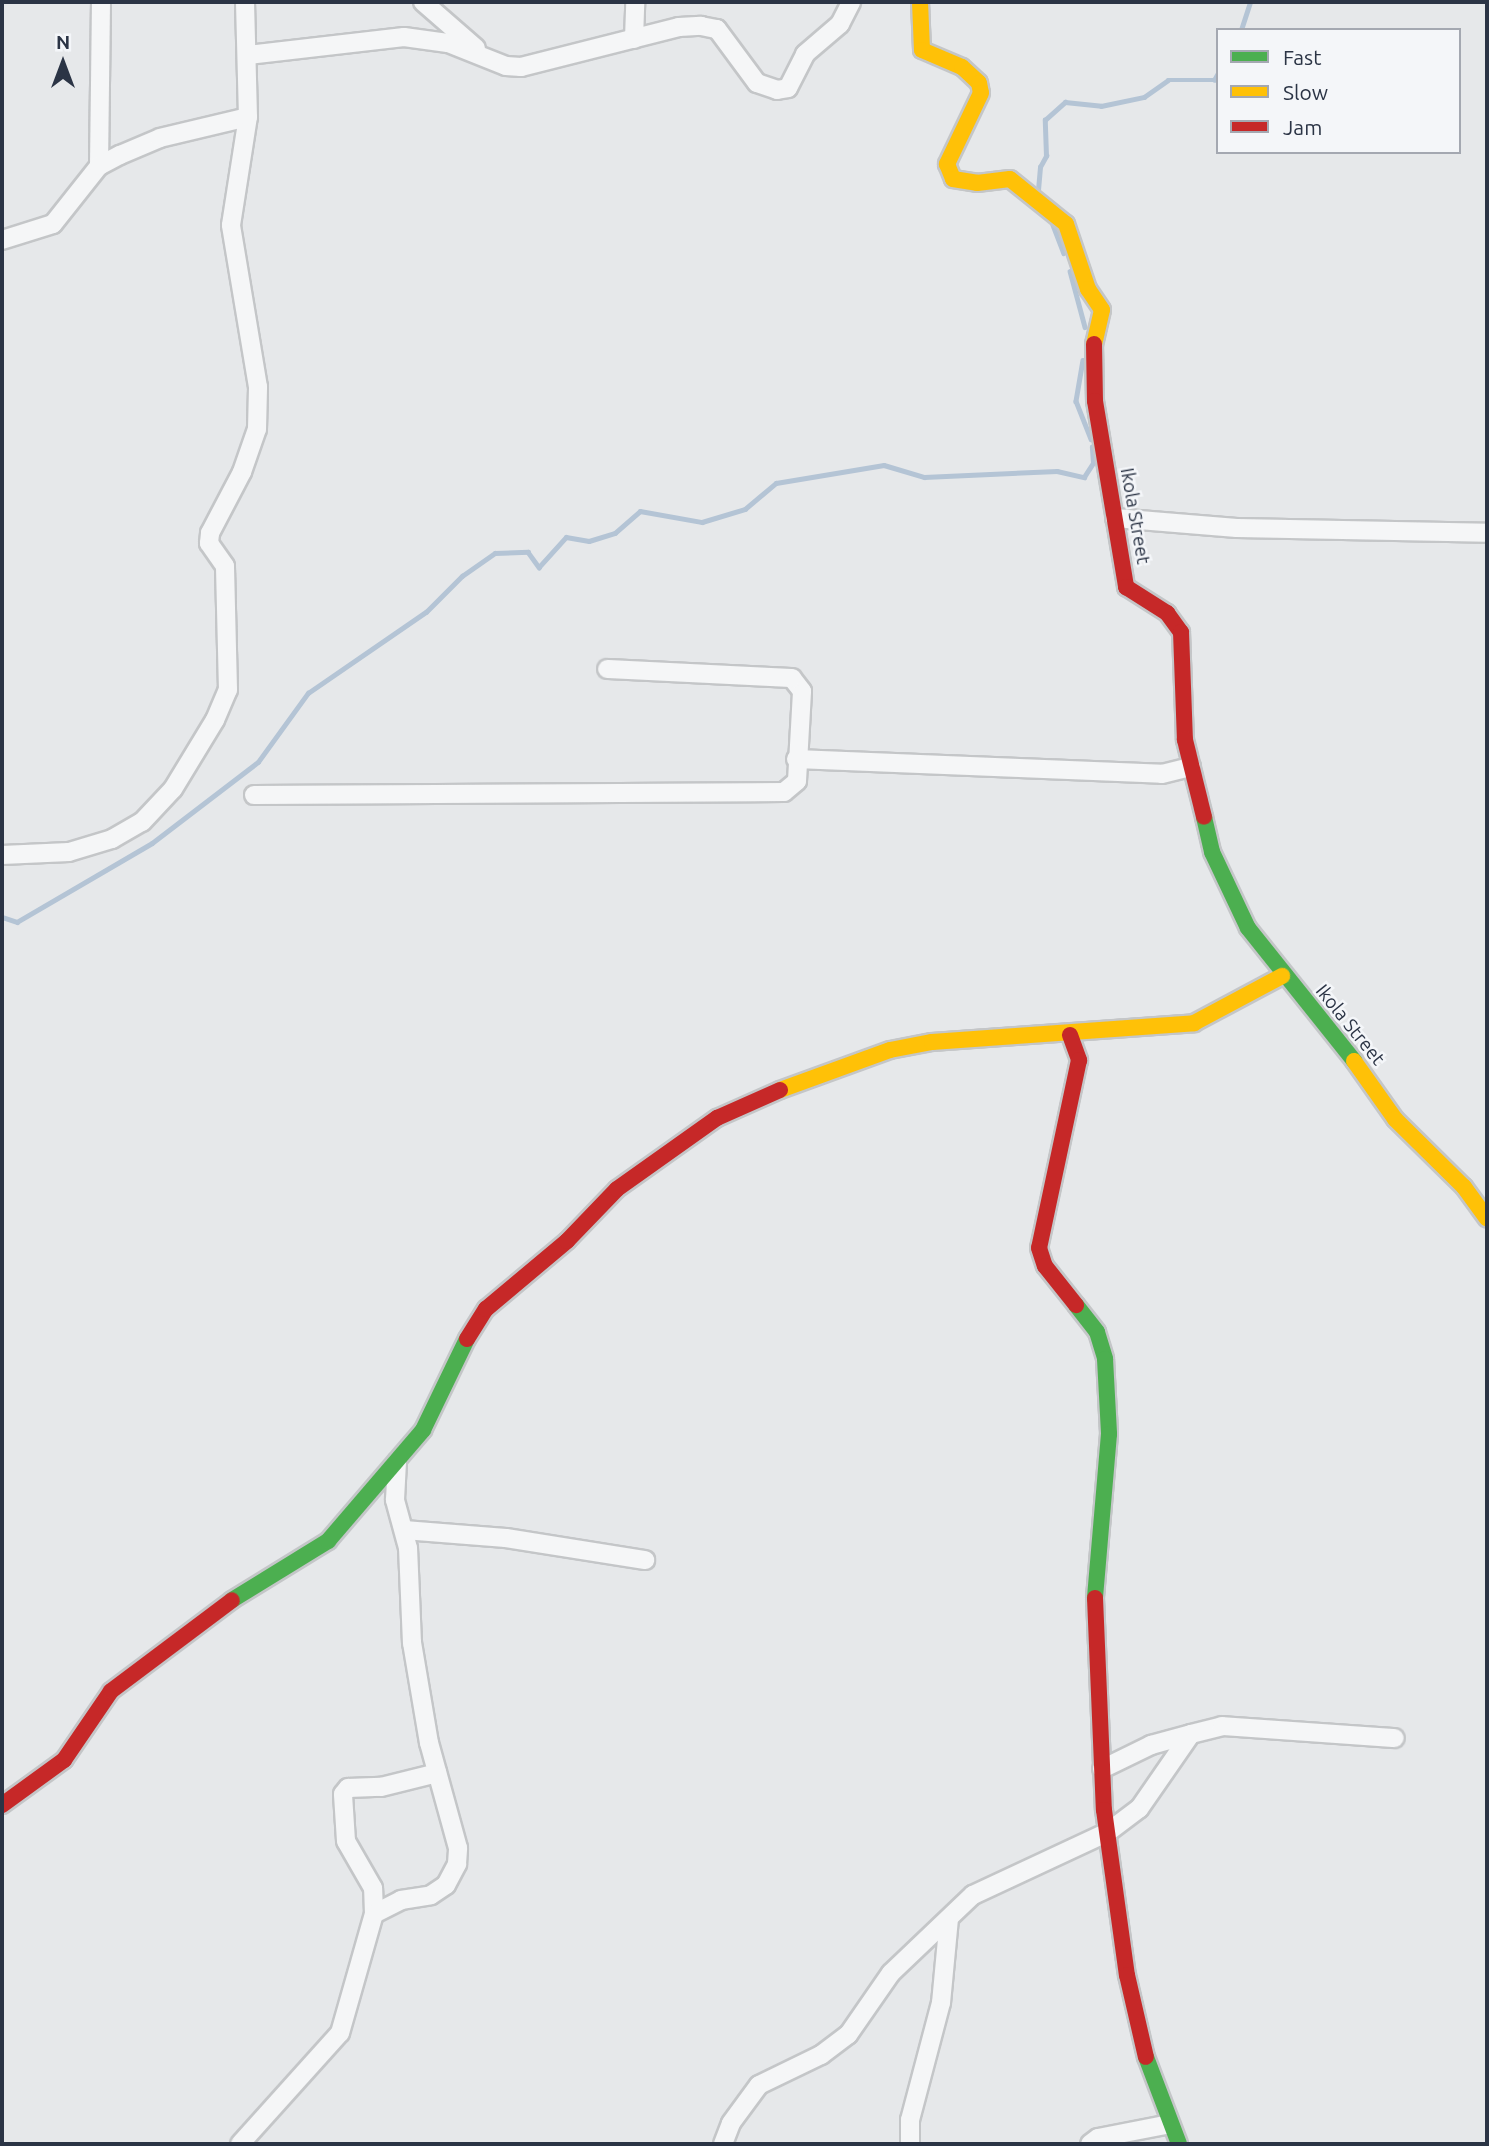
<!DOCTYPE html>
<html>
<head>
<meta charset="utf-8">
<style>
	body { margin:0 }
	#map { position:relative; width:1489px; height:2146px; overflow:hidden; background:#e6e8ea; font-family:Ubuntu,sans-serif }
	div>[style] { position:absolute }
	.stream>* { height:4.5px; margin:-2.25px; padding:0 2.25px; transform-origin:2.25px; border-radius:2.25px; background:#b4c4d5 }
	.roads { filter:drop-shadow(2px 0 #c4c6c8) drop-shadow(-2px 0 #c4c6c8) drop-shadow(0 2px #c4c6c8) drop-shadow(0 -2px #c4c6c8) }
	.street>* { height:18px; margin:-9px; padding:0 9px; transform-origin:9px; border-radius:9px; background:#f5f6f7 }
	.fast>* { height:16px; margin:-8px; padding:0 8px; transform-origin:8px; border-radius:8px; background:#4caf50 }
	.slow>* { height:16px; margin:-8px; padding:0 8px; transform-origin:8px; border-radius:8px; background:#ffc107 }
	.jam>* { height:16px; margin:-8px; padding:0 8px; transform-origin:8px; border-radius:8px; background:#c62828 }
	span { translate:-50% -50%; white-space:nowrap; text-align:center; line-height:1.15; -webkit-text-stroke:5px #f4f6f9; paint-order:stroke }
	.street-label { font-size:19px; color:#2b3445 }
	.frame { position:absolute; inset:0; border:4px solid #2b3445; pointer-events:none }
	.legend { position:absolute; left:1216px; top:28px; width:245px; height:126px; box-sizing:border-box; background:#f4f6f9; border:2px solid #a4a8b1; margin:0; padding:9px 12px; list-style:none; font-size:21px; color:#2b3445 }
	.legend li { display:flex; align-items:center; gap:14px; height:35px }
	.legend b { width:35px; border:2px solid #a4a8b1 }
	.north { position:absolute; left:28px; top:28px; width:70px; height:70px; -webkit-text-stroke:5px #f4f6f9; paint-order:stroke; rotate:0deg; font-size:19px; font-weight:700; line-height:28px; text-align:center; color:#2b3445 }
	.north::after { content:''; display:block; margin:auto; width:24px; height:32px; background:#2b3445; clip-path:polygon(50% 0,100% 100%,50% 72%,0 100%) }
</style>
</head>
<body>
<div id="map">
	<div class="stream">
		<i style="left:1241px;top:30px;width:29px;rotate:-72deg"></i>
		<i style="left:1038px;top:190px;width:23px;rotate:-85deg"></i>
		<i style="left:1040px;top:167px;width:13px;rotate:-61deg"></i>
		<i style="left:1046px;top:156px;width:36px;rotate:-92deg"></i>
		<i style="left:1045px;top:120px;width:27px;rotate:-42deg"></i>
		<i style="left:1065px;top:102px;width:36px;rotate:6deg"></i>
		<i style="left:1101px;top:106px;width:44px;rotate:-11.8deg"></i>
		<i style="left:1144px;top:97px;width:29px;rotate:-35deg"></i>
		<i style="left:1168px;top:80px;width:46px"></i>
		<i style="left:1214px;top:80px;width:8px;rotate:-60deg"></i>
		<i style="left:1053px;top:225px;width:30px;rotate:69deg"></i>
		<i style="left:1070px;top:271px;width:58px;rotate:75deg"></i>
		<i style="left:1083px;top:360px;width:42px;rotate:99.7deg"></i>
		<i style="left:1076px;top:401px;width:41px;rotate:68.5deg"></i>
		<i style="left:2px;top:917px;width:16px;rotate:18deg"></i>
		<i style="left:17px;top:922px;width:156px;rotate:-30.3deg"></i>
		<i style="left:152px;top:843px;width:133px;rotate:-37.4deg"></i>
		<i style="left:258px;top:762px;width:85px;rotate:-54.1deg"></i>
		<i style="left:308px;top:693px;width:143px;rotate:-34.5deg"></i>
		<i style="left:426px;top:612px;width:51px;rotate:-45deg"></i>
		<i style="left:462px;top:576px;width:40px;rotate:-34.9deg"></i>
		<i style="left:495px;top:553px;width:33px;rotate:-2deg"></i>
		<i style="left:528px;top:552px;width:19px;rotate:54deg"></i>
		<i style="left:539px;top:567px;width:40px;rotate:-48deg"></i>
		<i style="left:566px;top:537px;width:23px;rotate:10deg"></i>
		<i style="left:589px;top:541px;width:27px;rotate:-17deg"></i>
		<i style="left:615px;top:533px;width:33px;rotate:-41deg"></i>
		<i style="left:640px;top:511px;width:63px;rotate:10.1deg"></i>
		<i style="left:702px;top:522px;width:45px;rotate:-16.8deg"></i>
		<i style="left:745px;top:509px;width:40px;rotate:-40deg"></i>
		<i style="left:776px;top:483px;width:109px;rotate:-9.5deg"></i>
		<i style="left:884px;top:465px;width:42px;rotate:16.7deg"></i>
		<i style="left:924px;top:477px;width:133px;rotate:-2.6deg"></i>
		<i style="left:1057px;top:471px;width:28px;rotate:13deg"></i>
		<i style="left:1084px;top:477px;width:17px;rotate:-57deg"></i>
		<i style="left:1093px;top:463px;width:16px;rotate:-94deg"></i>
	</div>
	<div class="roads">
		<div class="street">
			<i style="left:423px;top:2px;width:70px;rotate:41deg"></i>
			<i style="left:634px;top:39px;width:37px;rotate:-88deg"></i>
			<i style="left:248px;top:55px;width:157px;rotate:-6.6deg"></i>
			<i style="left:404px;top:37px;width:44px;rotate:7.8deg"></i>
			<i style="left:448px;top:43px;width:62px;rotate:21.6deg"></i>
			<i style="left:506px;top:66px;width:15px;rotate:4deg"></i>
			<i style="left:521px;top:67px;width:163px;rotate:-14.2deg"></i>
			<i style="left:679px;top:27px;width:22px;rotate:-3deg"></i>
			<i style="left:701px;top:26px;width:16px;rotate:11deg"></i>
			<i style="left:717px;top:29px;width:67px;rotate:53.5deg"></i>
			<i style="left:757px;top:83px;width:21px;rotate:19deg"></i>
			<i style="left:777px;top:90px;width:11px;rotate:-10deg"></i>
			<i style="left:788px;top:88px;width:38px;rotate:-63deg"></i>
			<i style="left:805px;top:54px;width:46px;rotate:-40.6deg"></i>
			<i style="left:840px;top:24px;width:25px;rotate:-63deg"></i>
			<i style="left:99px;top:166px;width:164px;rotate:-89.3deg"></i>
			<i style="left:2px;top:240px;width:53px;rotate:-17.4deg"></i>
			<i style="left:53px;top:224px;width:74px;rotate:-51.6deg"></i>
			<i style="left:99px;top:166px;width:24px;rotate:-28deg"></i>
			<i style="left:120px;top:155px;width:43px;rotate:-23deg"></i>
			<i style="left:160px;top:138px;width:90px;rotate:-13.4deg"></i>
			<i style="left:1115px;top:518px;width:122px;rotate:4.7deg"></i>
			<i style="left:1237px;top:528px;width:250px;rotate:1.1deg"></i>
			<i style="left:796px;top:759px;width:366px;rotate:2.3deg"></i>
			<i style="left:1162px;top:774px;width:30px;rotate:-14deg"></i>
			<i style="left:254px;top:795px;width:530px;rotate:-0.32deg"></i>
			<i style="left:784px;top:792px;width:17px;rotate:-40deg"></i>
			<i style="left:797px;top:781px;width:90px;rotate:-86.8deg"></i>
			<i style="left:802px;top:691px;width:16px;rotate:-128deg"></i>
			<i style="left:792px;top:678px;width:185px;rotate:-177.2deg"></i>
			<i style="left:2px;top:855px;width:67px;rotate:-2.6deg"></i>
			<i style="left:69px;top:852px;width:45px;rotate:-16.8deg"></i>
			<i style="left:112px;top:839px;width:34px;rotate:-30deg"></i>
			<i style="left:142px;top:822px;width:45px;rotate:-46.8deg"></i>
			<i style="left:173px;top:789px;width:81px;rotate:-58.7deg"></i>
			<i style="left:215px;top:720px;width:33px;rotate:-67deg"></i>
			<i style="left:228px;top:690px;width:124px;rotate:-91.4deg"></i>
			<i style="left:225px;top:566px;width:28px;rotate:-125deg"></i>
			<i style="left:209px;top:543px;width:10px;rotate:-84deg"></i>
			<i style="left:210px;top:533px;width:69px;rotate:-62.3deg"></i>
			<i style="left:242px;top:472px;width:46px;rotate:-70.8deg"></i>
			<i style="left:257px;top:429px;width:42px;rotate:-88.6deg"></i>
			<i style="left:258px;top:387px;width:164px;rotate:-99.5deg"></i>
			<i style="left:231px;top:225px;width:109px;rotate:-81.1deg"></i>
			<i style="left:248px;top:117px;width:115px;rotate:-91.5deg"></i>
			<i style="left:404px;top:1530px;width:102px;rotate:4.5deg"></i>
			<i style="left:506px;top:1538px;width:141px;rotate:9deg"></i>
			<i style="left:1102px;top:1769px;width:55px;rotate:-26.1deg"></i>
			<i style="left:1151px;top:1745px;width:41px;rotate:-15.4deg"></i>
			<i style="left:374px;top:1914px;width:26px;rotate:-92deg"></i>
			<i style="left:373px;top:1888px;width:54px;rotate:-119.9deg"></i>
			<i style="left:346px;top:1841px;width:47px;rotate:-93.7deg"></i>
			<i style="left:343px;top:1794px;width:8px;rotate:-50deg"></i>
			<i style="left:348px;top:1788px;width:33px;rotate:-2deg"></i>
			<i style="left:381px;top:1787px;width:58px;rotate:-14deg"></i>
			<i style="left:240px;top:2144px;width:149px;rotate:-48deg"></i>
			<i style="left:340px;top:2033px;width:124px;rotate:-74.1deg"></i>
			<i style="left:374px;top:1914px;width:30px;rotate:-27deg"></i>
			<i style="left:401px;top:1900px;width:30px;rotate:-9deg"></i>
			<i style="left:431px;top:1895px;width:18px;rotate:-34deg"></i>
			<i style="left:446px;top:1885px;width:24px;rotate:-62deg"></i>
			<i style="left:457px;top:1864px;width:16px;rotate:-86deg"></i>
			<i style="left:458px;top:1848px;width:109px;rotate:-105.4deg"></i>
			<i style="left:429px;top:1743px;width:101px;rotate:-99.6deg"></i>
			<i style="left:412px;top:1643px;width:95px;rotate:-92.4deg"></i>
			<i style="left:408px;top:1548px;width:50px;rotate:-105.2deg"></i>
			<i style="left:395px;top:1500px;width:38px;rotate:-87deg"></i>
			<i style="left:723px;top:2144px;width:22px;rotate:-69deg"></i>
			<i style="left:731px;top:2123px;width:47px;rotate:-53.6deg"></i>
			<i style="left:759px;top:2085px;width:69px;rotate:-25.8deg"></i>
			<i style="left:821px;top:2055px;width:34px;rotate:-37deg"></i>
			<i style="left:848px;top:2035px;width:75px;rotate:-55.3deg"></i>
			<i style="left:891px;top:1973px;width:113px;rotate:-43.6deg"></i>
			<i style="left:973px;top:1895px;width:149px;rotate:-25deg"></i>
			<i style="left:1108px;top:1832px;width:39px;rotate:-37deg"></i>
			<i style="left:1139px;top:1809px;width:91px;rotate:-55.3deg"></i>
			<i style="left:1191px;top:1734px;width:32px;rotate:-14deg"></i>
			<i style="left:1222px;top:1726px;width:173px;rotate:4deg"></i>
			<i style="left:910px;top:2144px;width:24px;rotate:-90deg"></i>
			<i style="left:910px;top:2120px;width:121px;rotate:-75.2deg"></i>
			<i style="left:941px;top:2003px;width:84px;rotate:-84.6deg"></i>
			<i style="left:1090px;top:2144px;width:10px;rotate:-37deg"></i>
			<i style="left:1098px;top:2138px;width:73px;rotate:-11deg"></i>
		</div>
		<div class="fast">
			<i style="left:1204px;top:817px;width:36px;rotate:77deg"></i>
			<i style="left:1212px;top:852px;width:84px;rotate:64.7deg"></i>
			<i style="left:1248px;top:928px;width:170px;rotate:51.4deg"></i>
			<i style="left:1076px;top:1305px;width:34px;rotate:52deg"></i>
			<i style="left:1097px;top:1332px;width:28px;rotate:73deg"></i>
			<i style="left:1105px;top:1359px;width:75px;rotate:86.9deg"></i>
			<i style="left:1109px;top:1434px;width:165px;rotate:94.9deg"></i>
			<i style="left:232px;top:1600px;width:113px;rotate:-31.6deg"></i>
			<i style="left:328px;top:1541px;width:146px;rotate:-49.4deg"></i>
			<i style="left:423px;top:1430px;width:101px;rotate:-64.2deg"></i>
			<i style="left:1146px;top:2057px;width:93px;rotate:69.2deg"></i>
		</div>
		<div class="slow">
			<i style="left:920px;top:2px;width:48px;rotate:87.6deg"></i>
			<i style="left:922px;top:50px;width:43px;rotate:23deg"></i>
			<i style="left:962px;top:67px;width:23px;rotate:43deg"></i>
			<i style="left:979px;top:83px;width:10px;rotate:79deg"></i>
			<i style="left:981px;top:93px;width:79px;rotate:115.6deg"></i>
			<i style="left:947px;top:164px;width:16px;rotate:68deg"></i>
			<i style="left:953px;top:179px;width:24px;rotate:9deg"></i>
			<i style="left:977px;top:183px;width:33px;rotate:-7deg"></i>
			<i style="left:1010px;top:179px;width:72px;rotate:38.8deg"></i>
			<i style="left:1066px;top:224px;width:69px;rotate:71.3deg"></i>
			<i style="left:1088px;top:289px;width:25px;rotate:56deg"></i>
			<i style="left:1102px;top:310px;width:35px;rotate:103deg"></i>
			<i style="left:1354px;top:1061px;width:71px;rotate:54.7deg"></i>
			<i style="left:1395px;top:1119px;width:97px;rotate:44.6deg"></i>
			<i style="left:1464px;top:1187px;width:39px;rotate:54deg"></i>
			<i style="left:780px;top:1090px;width:117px;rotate:-20deg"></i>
			<i style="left:890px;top:1050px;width:43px;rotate:-10.8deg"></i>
			<i style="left:932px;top:1042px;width:263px;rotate:-4.1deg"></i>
			<i style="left:1194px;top:1023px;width:100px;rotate:-28.1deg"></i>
		</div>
		<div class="jam">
			<i style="left:1094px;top:344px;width:57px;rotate:89deg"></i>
			<i style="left:1095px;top:401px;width:189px;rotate:80.5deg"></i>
			<i style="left:1126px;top:587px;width:49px;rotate:32.4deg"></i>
			<i style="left:1167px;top:613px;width:24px;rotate:54deg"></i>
			<i style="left:1181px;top:632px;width:108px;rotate:87.9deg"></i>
			<i style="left:1185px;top:740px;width:79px;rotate:76.1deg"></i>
			<i style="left:1070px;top:1035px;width:27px;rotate:70deg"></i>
			<i style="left:1079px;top:1060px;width:192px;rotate:102deg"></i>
			<i style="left:1039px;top:1248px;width:19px;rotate:72deg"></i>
			<i style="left:1045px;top:1266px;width:50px;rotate:51.5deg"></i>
			<i style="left:467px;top:1339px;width:36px;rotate:-58deg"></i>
			<i style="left:486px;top:1309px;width:106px;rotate:-40deg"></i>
			<i style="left:567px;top:1241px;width:72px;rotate:-46.1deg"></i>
			<i style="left:617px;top:1189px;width:123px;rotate:-35.4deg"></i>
			<i style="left:717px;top:1118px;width:69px;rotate:-24deg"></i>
			<i style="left:1095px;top:1598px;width:212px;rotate:87.6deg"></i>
			<i style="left:1104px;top:1810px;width:167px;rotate:82.1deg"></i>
			<i style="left:1127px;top:1975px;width:84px;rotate:77deg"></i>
			<i style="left:2px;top:1805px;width:77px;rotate:-36deg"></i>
			<i style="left:64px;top:1760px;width:83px;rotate:-55.7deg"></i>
			<i style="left:111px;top:1691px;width:151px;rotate:-36.9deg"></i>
		</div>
	</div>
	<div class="street-label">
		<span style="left:1135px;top:516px;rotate:80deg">Ikola Street</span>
		<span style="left:1350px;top:1025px;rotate:51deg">Ikola Street</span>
	</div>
	<div class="frame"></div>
	<ul class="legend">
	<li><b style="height:9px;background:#4caf50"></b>Fast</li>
	<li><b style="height:9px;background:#ffc107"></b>Slow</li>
	<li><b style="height:9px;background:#c62828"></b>Jam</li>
	</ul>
	<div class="north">N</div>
</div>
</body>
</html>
